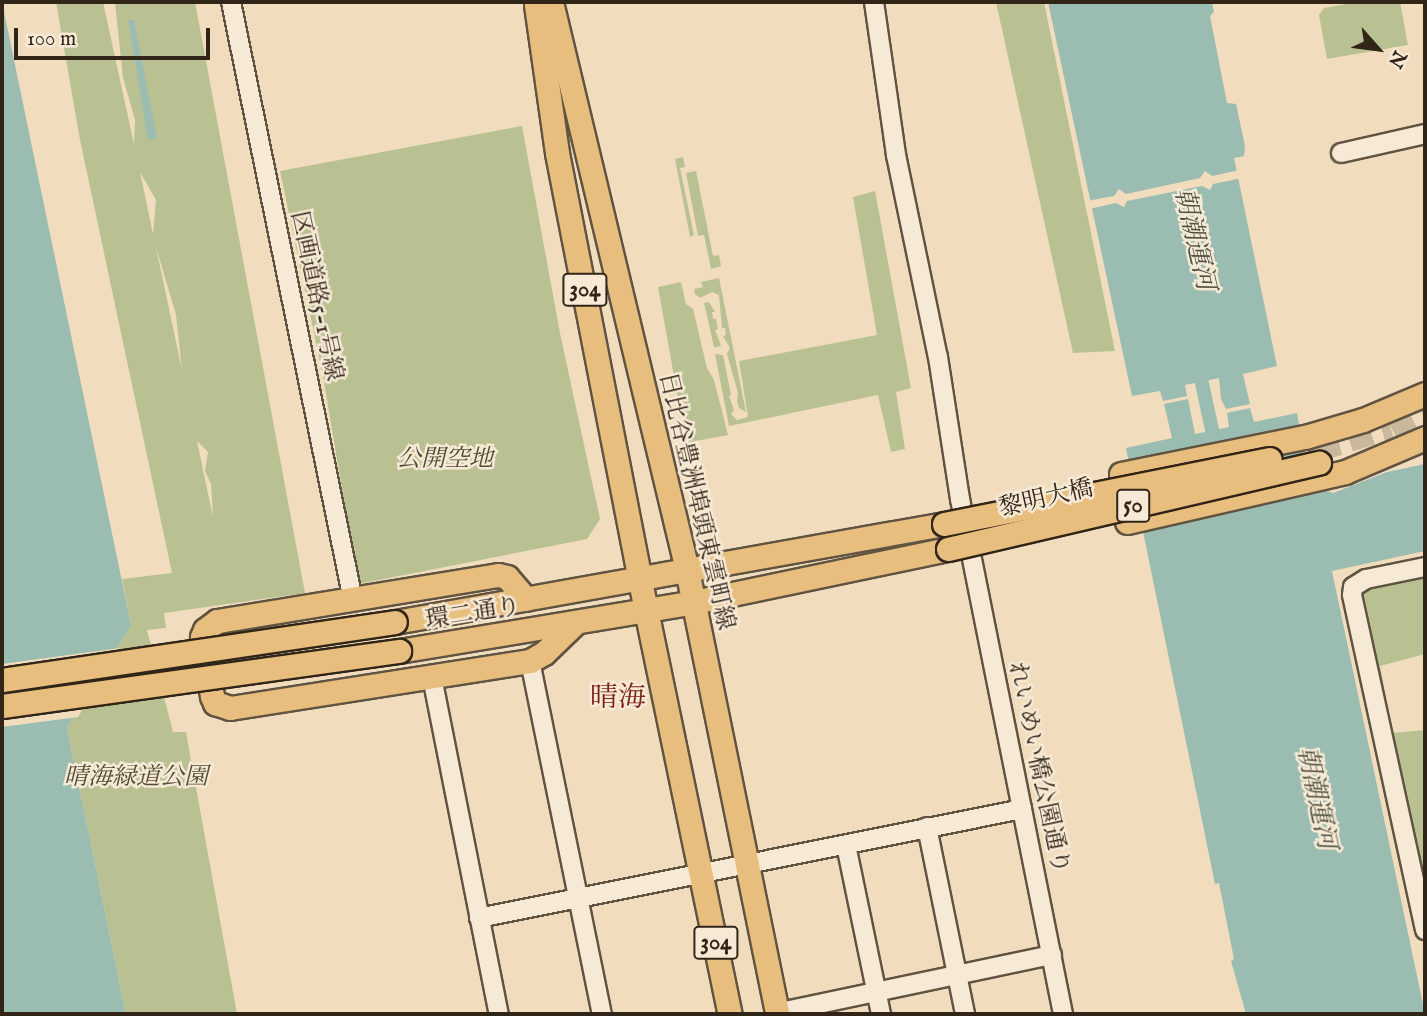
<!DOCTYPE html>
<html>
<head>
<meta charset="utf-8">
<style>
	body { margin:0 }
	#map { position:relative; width:1427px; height:1016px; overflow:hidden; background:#f1ddbe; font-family:"IM FELL English","Noto Serif JP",serif }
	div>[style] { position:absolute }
	.green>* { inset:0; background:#b9c193 }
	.water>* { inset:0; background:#9bbcb1 }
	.pier>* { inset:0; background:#f1ddbe }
	.canal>* { height:14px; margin:-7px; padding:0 7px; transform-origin:7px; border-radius:7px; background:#9bbcb1 }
	.major-tunnel>* { height:23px; margin-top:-11.5px; transform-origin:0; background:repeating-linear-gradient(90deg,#cab89d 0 23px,transparent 0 34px) }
	.roads { filter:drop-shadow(2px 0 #605341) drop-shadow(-2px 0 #605341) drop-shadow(0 2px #605341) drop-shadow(0 -2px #605341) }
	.minor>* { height:18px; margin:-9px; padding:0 9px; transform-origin:9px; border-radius:9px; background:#f6e9d5 }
	.major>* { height:23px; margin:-11.5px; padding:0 11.5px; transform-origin:11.5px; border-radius:11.5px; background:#e8be7f }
	.bridges { filter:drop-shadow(2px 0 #302517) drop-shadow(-2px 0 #302517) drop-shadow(0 2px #302517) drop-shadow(0 -2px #302517) }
	.major-bridge>* { height:23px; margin:-11.5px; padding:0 11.5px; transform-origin:11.5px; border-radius:11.5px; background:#e8be7f }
	span { translate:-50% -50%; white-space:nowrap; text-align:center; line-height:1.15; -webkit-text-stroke:5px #f6e9d5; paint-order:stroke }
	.shield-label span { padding:2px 5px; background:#f6e9d5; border:2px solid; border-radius:5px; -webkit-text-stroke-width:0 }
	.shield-label { font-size:23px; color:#302517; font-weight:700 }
	.street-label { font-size:24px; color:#302517 }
	.park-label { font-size:24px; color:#524c36; font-style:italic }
	.water-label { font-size:26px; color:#505245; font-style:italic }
	.quarter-label { font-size:28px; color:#7a1f14 }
	.frame { position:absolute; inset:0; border:4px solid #302517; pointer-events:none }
	.north { position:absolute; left:1343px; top:14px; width:70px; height:70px; -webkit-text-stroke:5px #f6e9d5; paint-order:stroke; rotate:118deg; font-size:19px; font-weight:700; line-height:28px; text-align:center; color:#302517 }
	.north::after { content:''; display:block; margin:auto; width:24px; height:32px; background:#302517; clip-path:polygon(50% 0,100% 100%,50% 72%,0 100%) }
	.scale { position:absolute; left:14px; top:28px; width:196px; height:32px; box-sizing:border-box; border:4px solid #302517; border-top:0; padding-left:9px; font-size:21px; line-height:24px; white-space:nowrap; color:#302517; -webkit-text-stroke:5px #f6e9d5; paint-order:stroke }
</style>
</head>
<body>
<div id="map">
	<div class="green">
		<i style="clip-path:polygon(evenodd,56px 2px,103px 2px,134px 144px,135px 120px,123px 78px,115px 2px,195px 2px,305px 593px,164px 613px,166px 628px,147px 630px,173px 732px,186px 732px,237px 1014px,126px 1014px,67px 728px,131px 625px,122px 579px,172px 573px,80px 140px,56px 2px,140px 172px,156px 200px,153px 234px,140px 172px,56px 2px,156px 247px,176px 315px,182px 371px,182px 370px,156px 247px,56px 2px,197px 441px,208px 452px,205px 471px,211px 484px,213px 517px,197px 441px)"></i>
		<i style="clip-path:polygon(996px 2px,1044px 2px,1115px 351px,1073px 353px)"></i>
		<i style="clip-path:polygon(1357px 2px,1400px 2px,1408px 45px,1327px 59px,1319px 15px,1324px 8px)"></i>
		<i style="clip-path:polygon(522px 126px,560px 333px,600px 519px,587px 539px,358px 584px,323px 376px,280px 171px)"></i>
		<i style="clip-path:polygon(683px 157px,685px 167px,680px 168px,694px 235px,690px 237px,675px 159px)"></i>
		<i style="clip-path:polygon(696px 171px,713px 256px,719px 255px,721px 266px,711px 269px,704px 235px,698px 236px,686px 173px)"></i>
		<i style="clip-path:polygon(875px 191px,911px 388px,896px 392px,905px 449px,891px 452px,878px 395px,729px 426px,715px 354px,723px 355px,731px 395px,729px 396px,734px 410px,731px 414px,737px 420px,748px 417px,739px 361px,877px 335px,853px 197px)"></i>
		<i style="clip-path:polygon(719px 278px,746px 412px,739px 408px,737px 401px,738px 393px,727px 354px,730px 348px,723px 336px,726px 335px,725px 328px,722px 328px,719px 295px,712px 292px,700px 298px,695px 294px,694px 289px,703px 287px,701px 282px)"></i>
		<i style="clip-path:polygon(681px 282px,686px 304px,693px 309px,707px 368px,714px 380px,728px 435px,686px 443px,658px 287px)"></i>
		<i style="clip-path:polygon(709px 302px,715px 312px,712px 312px,713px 319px,716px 319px,718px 329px,715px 330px,721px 345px,718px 347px,714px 347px,704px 303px)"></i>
		<i style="clip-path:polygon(1425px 577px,1425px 654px,1380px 666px,1392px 733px,1425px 730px,1425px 913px,1356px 590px)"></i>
	</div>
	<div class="water">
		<i style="clip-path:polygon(2px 2px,131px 625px,67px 728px,126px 1014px,2px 1014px)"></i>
		<i style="clip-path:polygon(1048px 2px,1212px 2px,1214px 12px,1210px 16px,1227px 103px,1236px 104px,1245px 146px,1244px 156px,1234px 158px,1277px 366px,1243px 374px,1250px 404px,1226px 409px,1221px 399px,1219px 378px,1185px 385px,1187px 396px,1163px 401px,1160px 391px,1132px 396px)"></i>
		<i style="clip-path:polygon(128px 20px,134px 20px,157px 138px,148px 140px)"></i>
		<i style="clip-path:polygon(1188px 399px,1195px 434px,1229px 427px,1227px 413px,1250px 408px,1254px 422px,1297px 413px,1309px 484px,1333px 493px,1387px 472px,1425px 464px,1425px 551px,1332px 571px,1425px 1014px,1246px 1014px,1231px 961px,1234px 959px,1219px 883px,1215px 884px,1126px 448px,1172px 438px,1164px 404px)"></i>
	</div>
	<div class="pier">
		<i style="clip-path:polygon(1240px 170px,1242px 178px,1213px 184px,1210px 190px,1202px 186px,1127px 201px,1124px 207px,1116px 203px,1089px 209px,1087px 201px,1114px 196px,1119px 189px,1126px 194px,1200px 178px,1205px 171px,1212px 176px)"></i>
		<i style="clip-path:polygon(120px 648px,78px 717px,2px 727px,2px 664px)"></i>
	</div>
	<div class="canal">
		<i style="left:1198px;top:365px;width:85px;rotate:77.8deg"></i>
	</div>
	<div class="major-tunnel">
		<i style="left:1317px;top:450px;width:77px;rotate:-17.3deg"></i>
		<i style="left:1391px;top:427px;width:38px;rotate:-27deg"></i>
	</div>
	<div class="roads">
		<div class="minor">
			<i style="left:231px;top:2px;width:610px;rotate:78.47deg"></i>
			<i style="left:874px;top:2px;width:155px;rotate:81.8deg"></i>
			<i style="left:896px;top:155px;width:206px;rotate:78.3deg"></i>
			<i style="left:938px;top:357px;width:144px;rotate:81.2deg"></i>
			<i style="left:960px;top:499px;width:525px;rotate:78.69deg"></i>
			<i style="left:1341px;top:153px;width:86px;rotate:-12.7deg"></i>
			<i style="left:1425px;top:567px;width:60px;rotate:168.5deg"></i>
			<i style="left:1366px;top:579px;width:15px;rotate:148deg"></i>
			<i style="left:1353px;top:587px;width:8px;rotate:97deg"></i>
			<i style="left:1352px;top:595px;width:343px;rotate:77.7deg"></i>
			<i style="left:530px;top:661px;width:360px;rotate:78.5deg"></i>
			<i style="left:432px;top:677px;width:344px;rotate:78.8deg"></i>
			<i style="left:927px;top:827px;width:191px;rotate:78.5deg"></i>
			<i style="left:846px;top:845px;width:173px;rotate:78.3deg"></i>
			<i style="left:479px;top:918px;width:554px;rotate:-11.35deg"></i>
			<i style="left:776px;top:1013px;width:282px;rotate:-11.9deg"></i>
		</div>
		<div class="major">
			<i style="left:551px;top:2px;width:584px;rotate:76.53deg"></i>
			<i style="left:687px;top:570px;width:453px;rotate:78.5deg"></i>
			<i style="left:536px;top:5px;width:149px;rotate:81.9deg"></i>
			<i style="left:557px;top:153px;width:466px;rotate:79deg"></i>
			<i style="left:646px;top:610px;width:413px;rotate:78.3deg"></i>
			<i style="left:1121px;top:474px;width:188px;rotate:-11.4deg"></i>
			<i style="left:1305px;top:437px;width:60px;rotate:-16.3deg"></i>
			<i style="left:1363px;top:420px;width:67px;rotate:-22.8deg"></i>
			<i style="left:1127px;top:522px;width:224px;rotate:-12.9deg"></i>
			<i style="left:1345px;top:472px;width:87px;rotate:-23deg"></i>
			<i style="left:526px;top:599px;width:29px;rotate:-131deg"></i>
			<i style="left:507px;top:577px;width:9px;rotate:-167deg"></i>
			<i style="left:498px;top:575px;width:285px;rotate:170.7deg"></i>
			<i style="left:217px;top:621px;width:15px;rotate:143deg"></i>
			<i style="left:205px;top:630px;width:8px;rotate:113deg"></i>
			<i style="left:202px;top:637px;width:60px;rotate:80.4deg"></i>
			<i style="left:212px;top:696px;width:8px;rotate:67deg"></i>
			<i style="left:215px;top:703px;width:16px;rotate:18deg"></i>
			<i style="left:230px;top:708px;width:304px;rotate:-8.9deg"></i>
			<i style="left:530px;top:661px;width:16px;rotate:-30deg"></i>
			<i style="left:544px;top:653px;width:40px;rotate:-44deg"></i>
			<i style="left:395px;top:622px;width:558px;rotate:-10.12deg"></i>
			<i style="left:399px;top:651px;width:299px;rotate:-9.4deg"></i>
			<i style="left:694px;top:602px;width:259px;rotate:-11.8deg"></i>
		</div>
	</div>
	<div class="bridges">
		<div class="major-bridge">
			<i style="left:944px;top:524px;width:332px;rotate:-11.3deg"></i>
			<i style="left:948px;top:549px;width:381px;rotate:-13.1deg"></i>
			<i style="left:2px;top:680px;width:397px;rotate:-8.4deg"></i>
			<i style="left:2px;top:706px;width:401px;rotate:-7.9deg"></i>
		</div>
	</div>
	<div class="shield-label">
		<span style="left:585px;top:290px">304</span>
		<span style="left:1133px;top:506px">50</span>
		<span style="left:716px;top:943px">304</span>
	</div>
	<div class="street-label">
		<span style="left:316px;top:296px;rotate:78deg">区画道路5-1号線</span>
		<span style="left:1046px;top:499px;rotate:-13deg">黎明大橋</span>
		<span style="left:696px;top:501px;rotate:77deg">日比谷豊洲埠頭東雲町線</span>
		<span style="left:473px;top:614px;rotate:-9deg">環二通り</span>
		<span style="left:1038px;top:768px;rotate:78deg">れいめい橋公園通り</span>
	</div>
	<div class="park-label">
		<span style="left:445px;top:460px">公開空地</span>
		<span style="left:136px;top:778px">晴海緑道公園</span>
	</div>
	<div class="water-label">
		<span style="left:1194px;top:239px;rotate:77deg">朝潮運河</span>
		<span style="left:1316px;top:798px;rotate:78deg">朝潮運河</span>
	</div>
	<div class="quarter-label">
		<span style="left:618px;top:699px">晴海</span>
	</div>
	<div class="frame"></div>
	<div class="north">N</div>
	<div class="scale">100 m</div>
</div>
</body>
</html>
